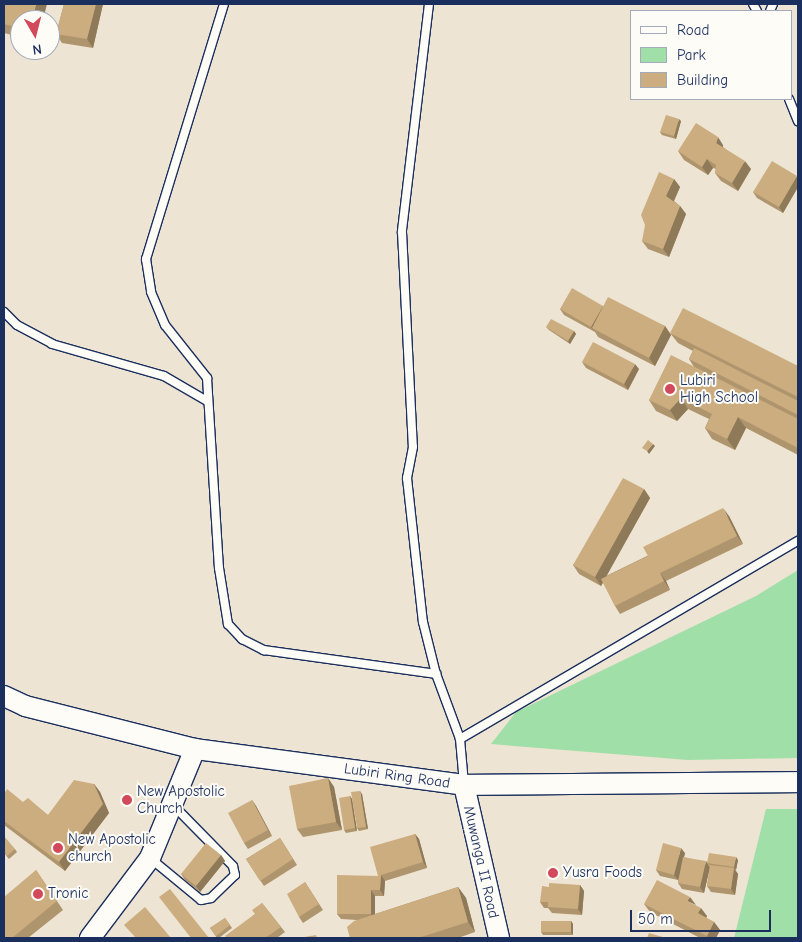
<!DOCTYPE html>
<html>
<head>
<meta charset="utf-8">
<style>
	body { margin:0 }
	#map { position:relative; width:802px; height:942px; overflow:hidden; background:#eee4d3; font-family:"Comic Neue",sans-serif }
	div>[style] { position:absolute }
	.green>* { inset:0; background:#a0dfa8 }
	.roads { filter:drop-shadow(1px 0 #1b2f5e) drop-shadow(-1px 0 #1b2f5e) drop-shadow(0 1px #1b2f5e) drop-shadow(0 -1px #1b2f5e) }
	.lane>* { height:8px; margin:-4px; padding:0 4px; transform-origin:4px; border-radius:4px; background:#fdfcf7 }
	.secondary>* { height:20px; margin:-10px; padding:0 10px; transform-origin:10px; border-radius:10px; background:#fdfcf7 }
	.wall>* { inset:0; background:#af956d }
	.shaded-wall>* { inset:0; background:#8e7959 }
	.building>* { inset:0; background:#cbad7f }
	.dots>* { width:14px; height:14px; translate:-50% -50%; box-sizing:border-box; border:2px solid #fdfcf7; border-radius:50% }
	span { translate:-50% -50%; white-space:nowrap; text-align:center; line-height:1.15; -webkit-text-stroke:4px #fdfcf7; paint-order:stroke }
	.poi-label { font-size:15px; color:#1b2f5e }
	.left { translate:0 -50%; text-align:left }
	.street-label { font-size:15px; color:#1b2f5e }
	.frame { position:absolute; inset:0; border:5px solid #1b2f5e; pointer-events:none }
	.legend { position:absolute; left:630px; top:10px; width:162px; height:90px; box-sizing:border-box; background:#fdfcf7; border:1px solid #a3aaba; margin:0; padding:6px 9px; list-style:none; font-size:15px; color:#1b2f5e }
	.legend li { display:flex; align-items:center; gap:10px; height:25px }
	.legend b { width:25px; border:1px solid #a3aaba }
	.north { position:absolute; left:10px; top:10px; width:50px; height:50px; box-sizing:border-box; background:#fdfcf7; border:1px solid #a3aaba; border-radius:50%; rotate:172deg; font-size:14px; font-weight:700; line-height:20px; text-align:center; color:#1b2f5e }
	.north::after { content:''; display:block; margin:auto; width:18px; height:22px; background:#d1495b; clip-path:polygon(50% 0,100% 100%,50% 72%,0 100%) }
	.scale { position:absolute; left:630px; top:910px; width:141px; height:22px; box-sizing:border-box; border:2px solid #1b2f5e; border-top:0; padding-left:6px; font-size:15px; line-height:18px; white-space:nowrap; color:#1b2f5e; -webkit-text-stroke:4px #fdfcf7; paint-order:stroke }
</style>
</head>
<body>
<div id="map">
	<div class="green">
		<i style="clip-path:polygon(798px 570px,798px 758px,688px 760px,491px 744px,516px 712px,756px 596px)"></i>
		<i style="clip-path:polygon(766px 809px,798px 809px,798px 938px,734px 938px)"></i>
	</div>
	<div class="roads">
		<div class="lane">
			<i style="left:224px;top:4px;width:267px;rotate:107deg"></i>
			<i style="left:146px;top:259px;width:33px;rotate:81deg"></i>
			<i style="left:151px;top:292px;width:36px;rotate:67deg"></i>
			<i style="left:165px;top:325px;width:68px;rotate:51.6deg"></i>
			<i style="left:207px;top:378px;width:190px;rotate:86.4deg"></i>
			<i style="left:219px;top:568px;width:57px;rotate:80.9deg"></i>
			<i style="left:228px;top:624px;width:21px;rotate:47deg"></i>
			<i style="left:242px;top:639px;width:25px;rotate:27deg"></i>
			<i style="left:264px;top:650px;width:174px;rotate:7.9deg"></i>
			<i style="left:429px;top:4px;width:230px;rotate:96.8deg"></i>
			<i style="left:402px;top:232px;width:215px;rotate:87.1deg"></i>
			<i style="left:413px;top:447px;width:32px;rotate:101deg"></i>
			<i style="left:407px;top:478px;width:145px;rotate:83.7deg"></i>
			<i style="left:423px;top:622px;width:54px;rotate:76deg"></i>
			<i style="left:436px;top:674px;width:69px;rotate:69.7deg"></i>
			<i style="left:460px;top:739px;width:45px;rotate:84.9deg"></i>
			<i style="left:753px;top:4px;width:8px;rotate:60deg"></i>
			<i style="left:770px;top:11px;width:8px;rotate:-67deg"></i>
			<i style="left:789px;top:99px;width:24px;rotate:68deg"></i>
			<i style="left:4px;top:312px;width:18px;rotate:45deg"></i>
			<i style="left:17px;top:325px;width:40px;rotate:28deg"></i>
			<i style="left:52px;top:344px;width:116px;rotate:15.9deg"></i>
			<i style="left:164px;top:376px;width:50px;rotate:30.2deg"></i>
			<i style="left:460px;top:739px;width:392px;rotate:-30.4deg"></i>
			<i style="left:150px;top:858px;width:66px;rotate:39.5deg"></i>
			<i style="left:201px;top:900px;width:10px;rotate:-11deg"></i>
			<i style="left:211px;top:898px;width:33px;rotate:-44deg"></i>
			<i style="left:235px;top:875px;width:9px;rotate:-103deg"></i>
			<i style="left:233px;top:866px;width:84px;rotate:-134.5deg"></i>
		</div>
		<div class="secondary">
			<i style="left:4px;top:696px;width:23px;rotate:25deg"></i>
			<i style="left:25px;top:706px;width:175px;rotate:14.2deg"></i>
			<i style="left:195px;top:749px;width:271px;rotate:7.6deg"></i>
			<i style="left:464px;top:785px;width:334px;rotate:-0.5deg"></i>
			<i style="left:464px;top:785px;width:157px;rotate:77.1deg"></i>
			<i style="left:90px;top:938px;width:100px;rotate:-53.1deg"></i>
			<i style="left:150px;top:858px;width:118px;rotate:-67.6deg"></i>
		</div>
	</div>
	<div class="wall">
		<i style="clip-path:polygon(4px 4px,20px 20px,20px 37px,4px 33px)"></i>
		<i style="clip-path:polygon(64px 4px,103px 4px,93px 48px,62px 43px,56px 34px)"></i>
		<i style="clip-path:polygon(681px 121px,676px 139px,662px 135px,660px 132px)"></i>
		<i style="clip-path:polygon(723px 145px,723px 147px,751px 169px,738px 191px,721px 181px,715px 173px,716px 169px,713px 168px,708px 175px,684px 160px,678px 151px)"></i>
		<i style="clip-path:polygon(798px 177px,798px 187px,783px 213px,757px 198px,753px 192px)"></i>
		<i style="clip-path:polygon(674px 179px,680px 187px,674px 201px,680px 206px,686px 214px,669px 257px,648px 249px,642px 241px)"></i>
		<i style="clip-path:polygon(603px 306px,665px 326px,671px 335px,655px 366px,598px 337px,595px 332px,564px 315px,560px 309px)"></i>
		<i style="clip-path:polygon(546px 327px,574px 331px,576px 334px,570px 344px,549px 330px)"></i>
		<i style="clip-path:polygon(670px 333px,798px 366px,798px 455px,746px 428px,735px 450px,712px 439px,705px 428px,709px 419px,688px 409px,677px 421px,656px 411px,649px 400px,694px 367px,689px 359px,693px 351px,678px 343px)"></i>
		<i style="clip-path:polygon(582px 362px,639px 369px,628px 390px,586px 368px)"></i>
		<i style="clip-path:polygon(644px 489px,650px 498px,606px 576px,729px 516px,743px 544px,666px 581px,670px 590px,620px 614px,615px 606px,603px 582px,601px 586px,579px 574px,573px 565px)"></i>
		<i style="clip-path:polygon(328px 778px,334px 787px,342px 830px,303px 837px,297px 829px)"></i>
		<i style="clip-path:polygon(94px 784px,100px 792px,109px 813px,65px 871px,4px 825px,4px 794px,48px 815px)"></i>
		<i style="clip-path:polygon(362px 794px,368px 829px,359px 831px,357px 828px)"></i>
		<i style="clip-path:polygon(350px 796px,352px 799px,357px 831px,346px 833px,344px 830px)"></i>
		<i style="clip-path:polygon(252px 800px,256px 806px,272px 836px,248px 849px,244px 843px)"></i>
		<i style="clip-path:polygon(415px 834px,419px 839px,427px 868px,385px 881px,384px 896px,375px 896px,375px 914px,458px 887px,466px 898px,475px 932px,458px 938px,350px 938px,357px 920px,341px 919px,337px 914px,378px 876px)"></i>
		<i style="clip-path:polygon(280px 838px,297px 865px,264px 886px,246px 859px)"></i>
		<i style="clip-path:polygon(15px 849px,17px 852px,9px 859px,4px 853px)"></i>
		<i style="clip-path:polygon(685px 853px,684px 857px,710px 867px,704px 893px,682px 889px,678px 883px,678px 880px,660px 876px,656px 870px)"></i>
		<i style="clip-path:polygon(221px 855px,225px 861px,200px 892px,185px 880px,181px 874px)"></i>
		<i style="clip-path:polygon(738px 860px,736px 870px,734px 869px,738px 874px,735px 895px,711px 892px,707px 886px,710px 866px,707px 863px)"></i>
		<i style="clip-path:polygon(36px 870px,63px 910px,28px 938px,4px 938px)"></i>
		<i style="clip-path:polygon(305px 882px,323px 910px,303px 923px,299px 917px)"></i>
		<i style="clip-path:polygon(580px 885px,584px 891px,582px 915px,552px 913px,548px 908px,544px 908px,540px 902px,549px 887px)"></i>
		<i style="clip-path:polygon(262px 903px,285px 932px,277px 938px,227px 938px,255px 914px)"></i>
		<i style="clip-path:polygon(644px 904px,695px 905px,707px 916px,706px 918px,714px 922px,720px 930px,716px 938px,700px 938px,650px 912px)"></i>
		<i style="clip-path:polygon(225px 918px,232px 928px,219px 938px,217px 938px,210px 928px)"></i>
		<i style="clip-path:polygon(571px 921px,573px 924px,573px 935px,543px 935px,541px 932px)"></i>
	</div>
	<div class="shaded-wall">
		<i style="clip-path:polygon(36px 4px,47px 4px,43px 20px,32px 20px)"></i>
		<i style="clip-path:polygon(96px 4px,103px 4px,93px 48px,87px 39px)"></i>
		<i style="clip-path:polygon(679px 119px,681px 121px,676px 139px,674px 136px)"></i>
		<i style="clip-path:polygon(718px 137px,723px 145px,722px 152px,716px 143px)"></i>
		<i style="clip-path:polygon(707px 159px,713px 168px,708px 175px,702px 167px)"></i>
		<i style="clip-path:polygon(745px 161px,751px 169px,738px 191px,732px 183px)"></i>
		<i style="clip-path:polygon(797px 176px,798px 177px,798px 187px,783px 213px,779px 207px)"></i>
		<i style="clip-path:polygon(674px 179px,680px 187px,672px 205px,666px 196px)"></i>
		<i style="clip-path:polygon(680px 206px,686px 214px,669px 257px,663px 249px)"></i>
		<i style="clip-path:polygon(603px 306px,596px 330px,592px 328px,595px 333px,591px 327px)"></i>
		<i style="clip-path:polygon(665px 326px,671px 335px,655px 366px,649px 358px)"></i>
		<i style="clip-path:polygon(574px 331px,576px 334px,570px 344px,568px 341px)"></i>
		<i style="clip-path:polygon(635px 364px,639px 369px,628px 390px,624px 384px)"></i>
		<i style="clip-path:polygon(681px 398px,688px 409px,677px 421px,670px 410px)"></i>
		<i style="clip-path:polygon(738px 417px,746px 428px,735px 450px,727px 439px)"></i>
		<i style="clip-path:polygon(653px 444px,655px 446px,649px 454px,647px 451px)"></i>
		<i style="clip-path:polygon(644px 489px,650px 498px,601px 586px,595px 577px)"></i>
		<i style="clip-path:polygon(723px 508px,729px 516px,743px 544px,737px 536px)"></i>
		<i style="clip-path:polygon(660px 573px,666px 581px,670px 590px,664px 581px)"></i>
		<i style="clip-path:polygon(328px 778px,334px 787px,342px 830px,336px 822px)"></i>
		<i style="clip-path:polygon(94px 784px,100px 792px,109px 813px,65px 871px,59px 862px)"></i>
		<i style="clip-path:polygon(360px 791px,362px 794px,368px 829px,366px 827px)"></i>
		<i style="clip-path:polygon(350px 796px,352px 799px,357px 831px,355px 828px)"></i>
		<i style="clip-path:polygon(252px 800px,256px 806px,272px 836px,268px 830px)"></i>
		<i style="clip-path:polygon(415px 834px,419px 839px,427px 868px,423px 862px)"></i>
		<i style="clip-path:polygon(681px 848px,685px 853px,678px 880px,674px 875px)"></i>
		<i style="clip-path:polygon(221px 855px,225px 861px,200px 892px,196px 886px)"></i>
		<i style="clip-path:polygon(736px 857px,738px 860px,736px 870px,734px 867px)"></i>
		<i style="clip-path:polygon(706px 861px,710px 867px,704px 893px,700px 887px)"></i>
		<i style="clip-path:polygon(734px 868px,738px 874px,735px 895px,731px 889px)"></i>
		<i style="clip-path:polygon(381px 875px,385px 881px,384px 896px,380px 890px)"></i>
		<i style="clip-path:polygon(580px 885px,584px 891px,582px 915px,578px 909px)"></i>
		<i style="clip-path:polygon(458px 887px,466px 898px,475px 932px,468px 922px)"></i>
		<i style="clip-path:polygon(371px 890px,375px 896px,375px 920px,371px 914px)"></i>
		<i style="clip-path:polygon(690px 897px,696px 905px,687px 901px)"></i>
		<i style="clip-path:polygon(701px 908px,707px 916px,704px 922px,698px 913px)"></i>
		<i style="clip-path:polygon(571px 921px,573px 924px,573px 935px,571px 932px)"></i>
		<i style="clip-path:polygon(714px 922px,720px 930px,716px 938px,708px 938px,707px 936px)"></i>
	</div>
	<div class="building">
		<i style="clip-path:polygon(4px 4px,36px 4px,32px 20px,20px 20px,20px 28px,4px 24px)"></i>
		<i style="clip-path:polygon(64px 4px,96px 4px,87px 39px,56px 34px)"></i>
		<i style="clip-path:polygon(666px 115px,679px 119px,674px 136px,660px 132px)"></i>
		<i style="clip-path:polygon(696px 123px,718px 137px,716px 143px,745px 161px,732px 183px,715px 173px,716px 165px,707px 159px,702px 167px,678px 151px)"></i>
		<i style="clip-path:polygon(772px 161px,797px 176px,779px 207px,753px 192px)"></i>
		<i style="clip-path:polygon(659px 172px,674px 179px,666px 196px,680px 206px,663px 249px,642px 241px,645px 225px,641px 215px)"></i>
		<i style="clip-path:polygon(572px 288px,603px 306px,591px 327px,560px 309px)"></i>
		<i style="clip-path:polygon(608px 297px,665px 326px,649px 358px,592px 328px)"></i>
		<i style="clip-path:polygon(683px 308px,798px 366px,798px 397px,670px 333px)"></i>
		<i style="clip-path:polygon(551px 319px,574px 331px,568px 341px,546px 327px)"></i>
		<i style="clip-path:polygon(593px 342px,635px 364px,624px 384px,582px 362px)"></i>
		<i style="clip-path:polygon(694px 348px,798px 401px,798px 415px,689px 359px)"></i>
		<i style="clip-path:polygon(671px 355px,798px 419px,798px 448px,738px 417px,727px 439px,705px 428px,712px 414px,681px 398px,670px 410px,649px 400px)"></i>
		<i style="clip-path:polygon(648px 440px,653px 444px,647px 451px,642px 448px)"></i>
		<i style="clip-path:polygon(623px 478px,644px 489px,595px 577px,573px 565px)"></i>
		<i style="clip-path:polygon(723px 508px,737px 536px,660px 573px,664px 581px,615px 606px,601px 579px,648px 556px,643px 547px)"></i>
		<i style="clip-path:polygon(328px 778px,336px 822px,297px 829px,289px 786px)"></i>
		<i style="clip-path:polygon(74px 780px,94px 784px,103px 804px,59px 862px,4px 821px,4px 794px,7px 789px,23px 802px,28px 798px,48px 815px)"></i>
		<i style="clip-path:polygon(360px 791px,366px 827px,357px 828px,351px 792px)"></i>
		<i style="clip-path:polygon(350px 796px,355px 828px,344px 830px,339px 798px)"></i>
		<i style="clip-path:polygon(252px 800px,268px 830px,244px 843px,228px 813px)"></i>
		<i style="clip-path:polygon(415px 834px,423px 862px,381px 875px,380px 890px,371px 890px,371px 914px,337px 914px,337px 875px,378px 876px,370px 847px)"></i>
		<i style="clip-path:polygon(4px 836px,15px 849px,7px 856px,4px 852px)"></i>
		<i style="clip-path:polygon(280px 838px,293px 859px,260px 881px,246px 859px)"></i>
		<i style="clip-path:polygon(206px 843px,221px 855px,196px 886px,181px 874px)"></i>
		<i style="clip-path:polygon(663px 843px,681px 848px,674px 875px,656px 870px)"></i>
		<i style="clip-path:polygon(709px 853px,736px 857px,734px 867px,707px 863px)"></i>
		<i style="clip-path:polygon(683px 857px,706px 861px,700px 887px,678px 883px)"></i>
		<i style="clip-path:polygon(710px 865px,734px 868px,731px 889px,707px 886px)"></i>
		<i style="clip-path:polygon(36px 870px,57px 901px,12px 938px,4px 938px,4px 897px)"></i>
		<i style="clip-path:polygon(657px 880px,690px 897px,687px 901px,701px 908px,698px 913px,714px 922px,707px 936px,644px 904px)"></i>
		<i style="clip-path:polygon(305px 882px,319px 904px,299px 917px,287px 894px)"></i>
		<i style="clip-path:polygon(549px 883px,580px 885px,578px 909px,548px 907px,548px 902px,540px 902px,542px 886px,549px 887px)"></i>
		<i style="clip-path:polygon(458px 887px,468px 922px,418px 938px,350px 938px,347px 927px,354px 921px)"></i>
		<i style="clip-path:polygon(170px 889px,209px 938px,191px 938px,159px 897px)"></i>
		<i style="clip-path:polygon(262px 903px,281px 927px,265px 938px,227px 938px,225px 936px,255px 914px,252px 910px)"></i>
		<i style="clip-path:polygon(145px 907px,171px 938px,136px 938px,124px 925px)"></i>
		<i style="clip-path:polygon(225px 918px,230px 925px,216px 936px,210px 928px)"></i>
		<i style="clip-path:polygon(541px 921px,571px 921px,571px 932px,541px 932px)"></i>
		<i style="clip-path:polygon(649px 933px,666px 938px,647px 938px)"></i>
		<i style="clip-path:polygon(316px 935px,317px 938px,299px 938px)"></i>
	</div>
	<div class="dots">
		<i style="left:670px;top:389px;background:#d1495b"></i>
		<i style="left:127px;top:800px;background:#d1495b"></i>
		<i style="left:58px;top:848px;background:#d1495b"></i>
		<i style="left:553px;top:873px;background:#d1495b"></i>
		<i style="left:38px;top:894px;background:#d1495b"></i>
	</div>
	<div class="poi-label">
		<span class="left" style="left:680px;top:389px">Lubiri<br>High School</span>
		<span class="left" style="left:137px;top:800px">New Apostolic<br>Church</span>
		<span class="left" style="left:68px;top:848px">New Apostolic<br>church</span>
		<span class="left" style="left:563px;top:873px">Yusra Foods</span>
		<span class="left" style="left:48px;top:894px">Tronic</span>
	</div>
	<div class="street-label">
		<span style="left:397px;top:776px;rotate:8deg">Lubiri Ring Road</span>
		<span style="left:481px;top:862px;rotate:77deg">Muwanga II Road</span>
	</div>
	<div class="frame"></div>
	<ul class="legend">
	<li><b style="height:6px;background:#fdfcf7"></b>Road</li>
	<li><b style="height:14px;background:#a0dfa8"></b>Park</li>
	<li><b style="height:14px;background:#cbad7f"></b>Building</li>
	</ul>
	<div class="north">N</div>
	<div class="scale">50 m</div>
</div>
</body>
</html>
